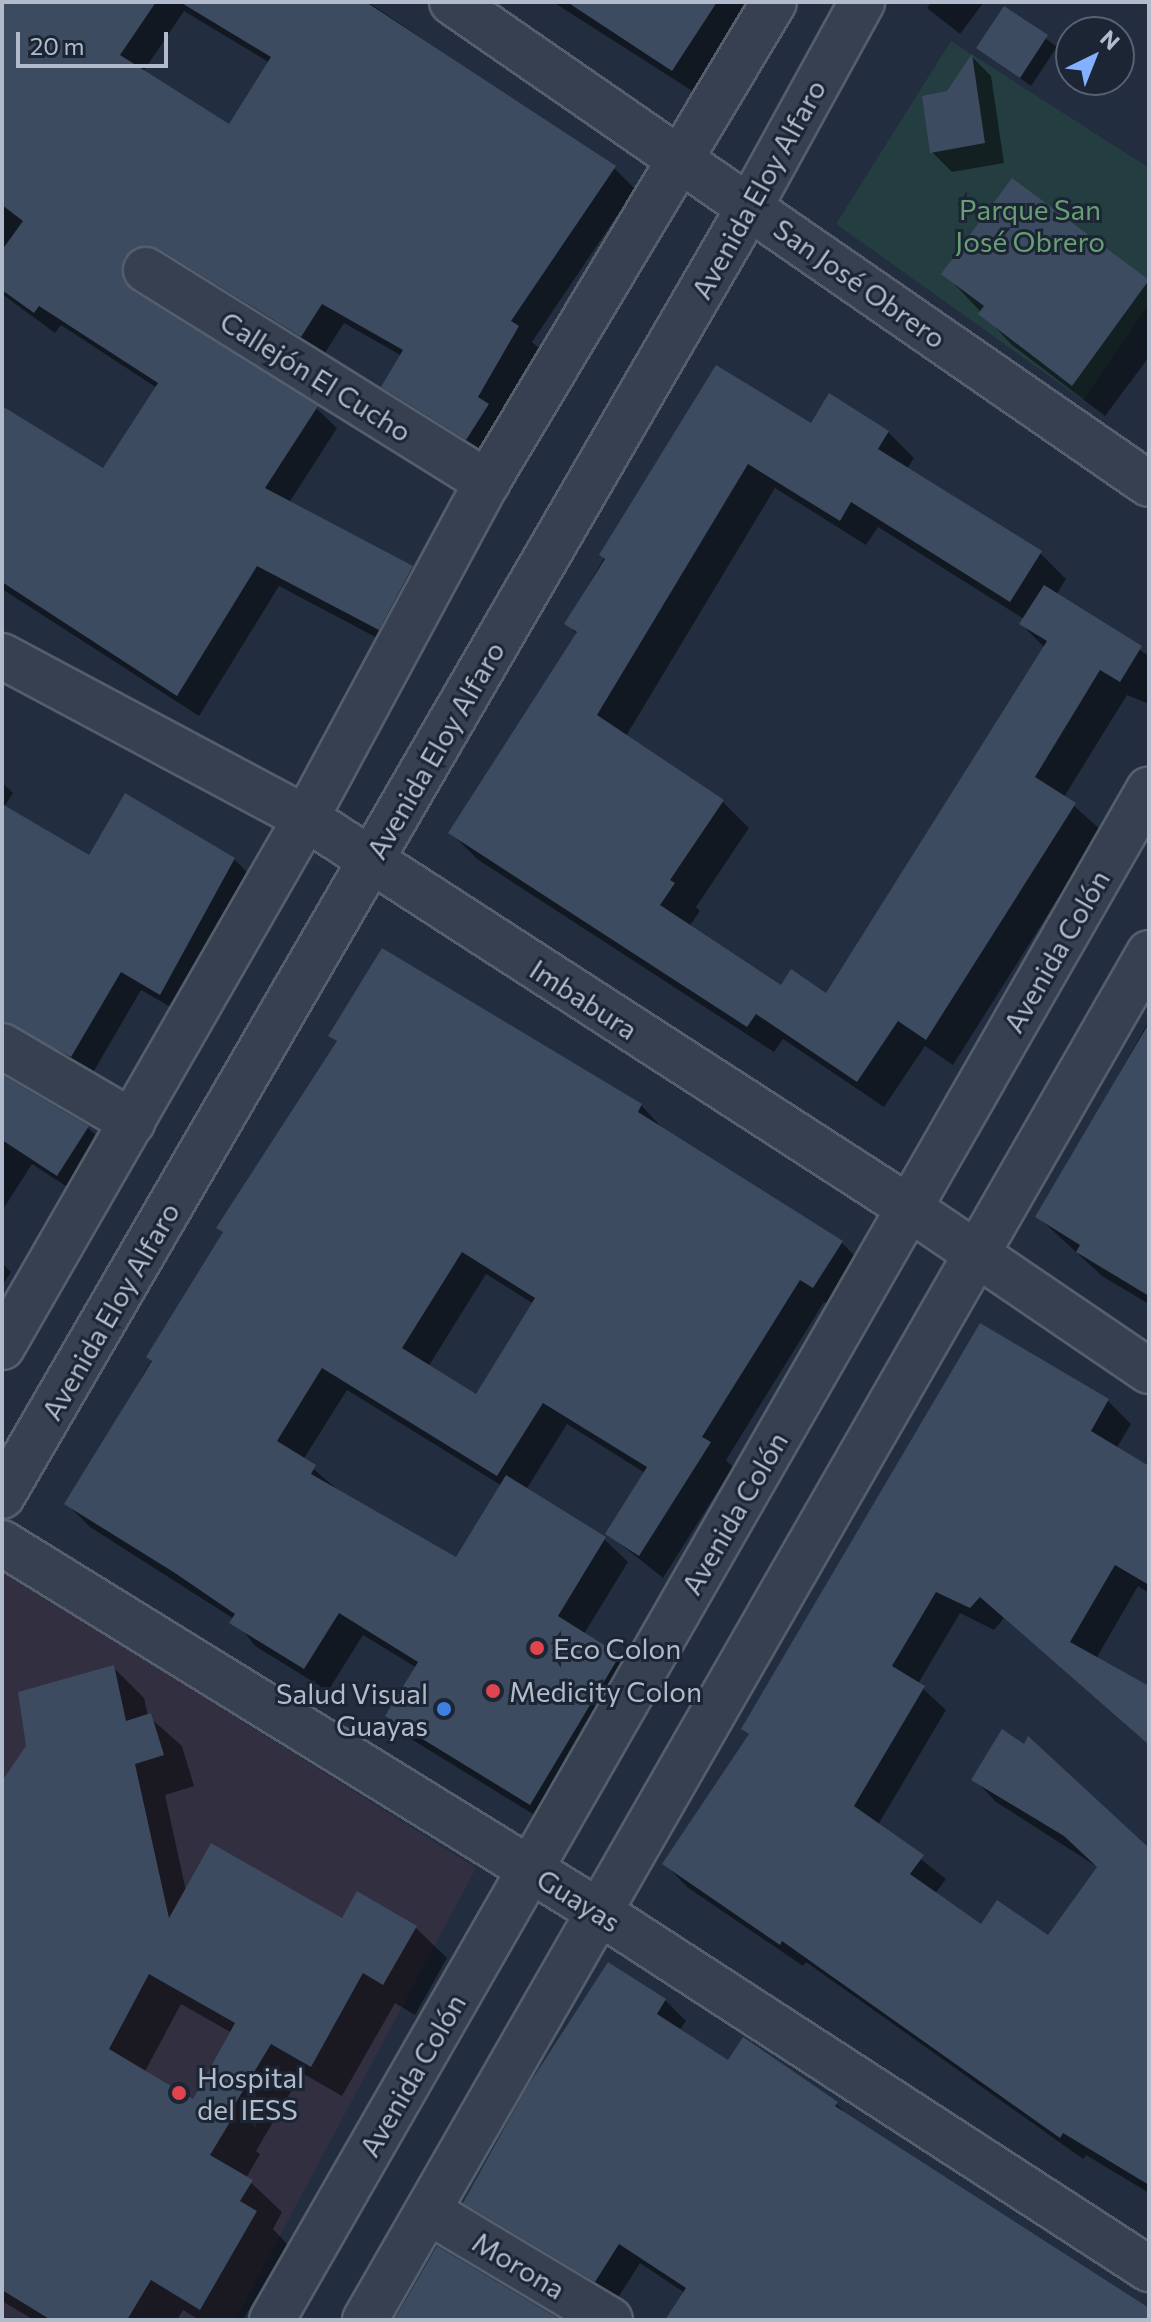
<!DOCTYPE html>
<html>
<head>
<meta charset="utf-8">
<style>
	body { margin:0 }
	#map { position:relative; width:1151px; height:2322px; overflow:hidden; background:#222e40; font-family:Commissioner,sans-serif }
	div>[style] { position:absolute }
	.medical>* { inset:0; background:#312f40 }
	.green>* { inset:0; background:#243d41 }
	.shadow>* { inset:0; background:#0007 }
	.building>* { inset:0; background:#3d4b60 }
	.roads { filter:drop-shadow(2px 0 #545e6d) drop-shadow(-2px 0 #545e6d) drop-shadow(0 2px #545e6d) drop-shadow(0 -2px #545e6d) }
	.minor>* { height:44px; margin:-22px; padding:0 22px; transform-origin:22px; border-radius:22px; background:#364050 }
	.dots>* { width:22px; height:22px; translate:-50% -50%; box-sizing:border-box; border:4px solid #1b2534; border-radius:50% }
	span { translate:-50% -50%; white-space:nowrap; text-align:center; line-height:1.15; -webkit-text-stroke:6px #1b2534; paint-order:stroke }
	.street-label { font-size:28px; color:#b2bbcb }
	.park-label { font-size:28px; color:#679e74 }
	.poi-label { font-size:28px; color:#b2bbcb }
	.left { translate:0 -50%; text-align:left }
	.right { translate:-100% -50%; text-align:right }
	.frame { position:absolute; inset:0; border:4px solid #b2bbcb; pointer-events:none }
	.north { position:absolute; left:1055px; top:16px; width:80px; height:80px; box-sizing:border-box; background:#1b2534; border:2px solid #576170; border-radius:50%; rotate:43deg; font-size:22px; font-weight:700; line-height:32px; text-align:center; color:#b2bbcb }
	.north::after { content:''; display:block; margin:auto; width:28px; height:36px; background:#83b1ff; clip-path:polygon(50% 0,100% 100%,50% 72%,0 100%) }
	.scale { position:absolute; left:16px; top:32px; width:152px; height:36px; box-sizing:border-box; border:4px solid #b2bbcb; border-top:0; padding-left:10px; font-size:24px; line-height:28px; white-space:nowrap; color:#b2bbcb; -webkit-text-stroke:6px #1b2534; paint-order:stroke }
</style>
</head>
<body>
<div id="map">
	<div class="medical">
		<i style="clip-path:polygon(3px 1570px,476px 1868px,235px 2320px,2px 2317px)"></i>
	</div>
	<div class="green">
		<i style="clip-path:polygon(951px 41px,1149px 168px,1149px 304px,1083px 400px,836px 224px)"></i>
	</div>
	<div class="shadow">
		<i style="clip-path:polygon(evenodd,11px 2px,368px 2px,614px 168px,635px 189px,532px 342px,539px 348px,499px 417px,508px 426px,488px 459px,404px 407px,383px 386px,402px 356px,344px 323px,323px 356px,141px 290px,147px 302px,316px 408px,337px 428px,289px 503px,412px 568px,432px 589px,400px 650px,279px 586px,199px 716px,2px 589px,2px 408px,104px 470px,157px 388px,61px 325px,55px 333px,2px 294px,2px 18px,11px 2px,184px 11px,270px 63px,230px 127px,143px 72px,184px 11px)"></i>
		<i style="clip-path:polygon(553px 2px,757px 2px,697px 94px)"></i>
		<i style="clip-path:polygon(931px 2px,984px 2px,960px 34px,927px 8px)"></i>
		<i style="clip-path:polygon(1005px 8px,1057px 47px,1031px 86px,978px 48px)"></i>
		<i style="clip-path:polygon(972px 57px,991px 76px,1004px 163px,952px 172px,932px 152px)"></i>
		<i style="clip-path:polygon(1012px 181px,1149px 282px,1149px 357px,1105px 416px,1012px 345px,944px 273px)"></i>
		<i style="clip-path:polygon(evenodd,716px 367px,812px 426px,888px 432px,914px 458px,907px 469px,1040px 553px,1066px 579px,1056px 595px,1149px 656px,1149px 704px,1127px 695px,1064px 797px,1101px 830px,953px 1065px,925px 1046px,884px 1107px,783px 1039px,774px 1052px,477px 859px,451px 833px,578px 635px,566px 623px,716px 367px,775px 488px,866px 545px,878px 527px,1024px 619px,1021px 624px,1045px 648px,827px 996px,781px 987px,689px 927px,700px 911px,696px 907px,749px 828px,723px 802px,626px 736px,775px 488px)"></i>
		<i style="clip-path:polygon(2px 782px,13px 793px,4px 807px,89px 858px,234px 859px,254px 879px,181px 1013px,141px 990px,91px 1076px,2px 1051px)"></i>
		<i style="clip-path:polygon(1149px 1021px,1149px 1304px,1102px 1276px,1038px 1217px)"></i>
		<i style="clip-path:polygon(evenodd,331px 1035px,641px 1105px,664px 1130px,842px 1243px,865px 1266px,837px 1310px,824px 1302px,726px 1460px,733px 1467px,663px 1578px,608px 1534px,645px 1473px,567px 1424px,526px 1490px,604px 1539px,628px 1562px,584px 1634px,619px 1656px,643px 1680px,554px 1827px,411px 1739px,388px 1716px,417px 1668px,363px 1635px,328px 1691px,255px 1646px,234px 1619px,90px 1527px,67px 1504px,338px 1043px,331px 1035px,486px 1274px,534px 1304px,476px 1397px,428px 1367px,486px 1274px,331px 1035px,347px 1390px,502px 1486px,457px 1560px,338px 1490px,303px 1460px,347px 1390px)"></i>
		<i style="clip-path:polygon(2px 1077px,88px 1128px,108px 1147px,78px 1194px,32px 1164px,2px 1211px)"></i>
		<i style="clip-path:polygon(2px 1263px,11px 1272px,2px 1286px)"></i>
		<i style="clip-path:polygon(981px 1325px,1108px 1401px,1131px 1424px,1116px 1449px,1149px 1469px,1149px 1593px,1138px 1586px,1096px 1659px,1149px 1688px,1149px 1745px,1004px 1618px,994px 1630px,960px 1613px,918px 1684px,946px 1710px,878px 1825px,946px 1879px,935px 1894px,981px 1926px,1048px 1938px,1099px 1868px,996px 1802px,974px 1779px,1149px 1851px,1149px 2193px,1086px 2155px,1083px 2159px,806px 1962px,803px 1966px,687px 1887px,665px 1864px,750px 1735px,744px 1729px)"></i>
		<i style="clip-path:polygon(evenodd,113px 1667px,144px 1698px,148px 1716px,182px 1746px,194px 1786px,165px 1795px,186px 1891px,343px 1920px,415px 1927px,447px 1958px,415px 2015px,395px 2003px,342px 2096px,302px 2073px,256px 2151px,260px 2154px,246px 2178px,282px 2212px,273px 2229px,287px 2244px,243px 2320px,199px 2320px,183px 2310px,177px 2320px,34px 2320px,2px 2301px,2px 1785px,113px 1667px,181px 2004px,232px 2033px,193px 2102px,144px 2073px,181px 2004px)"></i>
		<i style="clip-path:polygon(609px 1965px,665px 2000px,686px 2021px,679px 2031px,729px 2062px,836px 2104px,854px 2121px,1148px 2320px,668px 2320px,685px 2293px,640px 2263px,616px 2301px,486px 2223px,465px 2202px)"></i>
	</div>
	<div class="building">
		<i style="clip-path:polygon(2px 2px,156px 2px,120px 55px,229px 124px,271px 57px,180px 2px,366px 2px,616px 166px,511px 321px,519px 326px,478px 397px,489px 404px,466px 440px,381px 387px,403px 350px,322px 304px,301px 337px,159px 249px,135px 248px,124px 258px,124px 281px,133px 291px,318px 406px,265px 488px,413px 566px,379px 630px,257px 566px,177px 696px,2px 582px,2px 406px,103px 468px,158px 383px,39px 306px,34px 313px,2px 290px,2px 250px,23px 221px,2px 205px)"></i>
		<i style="clip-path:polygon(567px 2px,717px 2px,672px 71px)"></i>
		<i style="clip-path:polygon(1004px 6px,1048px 35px,1020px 78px,976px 48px)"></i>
		<i style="clip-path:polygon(972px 54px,985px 143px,930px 153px,922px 96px,947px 91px)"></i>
		<i style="clip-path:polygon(1012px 178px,1149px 280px,1072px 386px,978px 314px,984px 306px,941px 274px)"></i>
		<i style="clip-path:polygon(716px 365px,811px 423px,829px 393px,889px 431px,878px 449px,1042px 551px,1010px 602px,851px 502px,840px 521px,748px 464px,597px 715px,724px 800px,670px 880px,675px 883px,660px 905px,781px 985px,791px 969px,826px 993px,1047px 641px,1019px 624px,1044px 585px,1142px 646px,1120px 682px,1100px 670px,1035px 777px,1076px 803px,926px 1040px,898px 1021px,857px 1082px,756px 1014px,747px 1027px,448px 833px,577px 632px,564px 624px,605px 559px,599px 555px)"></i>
		<i style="clip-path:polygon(125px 793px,235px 858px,160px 995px,121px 972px,71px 1057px,2px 1021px,2px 804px,89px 855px)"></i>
		<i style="clip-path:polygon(evenodd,382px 948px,642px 1104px,638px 1112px,843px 1241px,813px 1288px,800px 1280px,702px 1437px,711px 1442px,639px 1556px,605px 1534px,647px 1467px,543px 1403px,497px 1476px,322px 1368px,277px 1441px,316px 1465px,311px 1474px,456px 1557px,506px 1475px,606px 1537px,558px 1616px,620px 1655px,530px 1805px,385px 1716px,418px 1662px,339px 1613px,304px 1669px,229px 1623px,235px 1614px,175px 1573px,64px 1504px,152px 1361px,146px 1357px,223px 1232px,216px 1228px,337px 1041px,328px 1036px,382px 948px,462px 1252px,535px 1298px,476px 1394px,402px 1348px,462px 1252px)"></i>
		<i style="clip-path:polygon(1149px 1023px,1149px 1296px,1076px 1252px,1080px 1245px,1035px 1217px)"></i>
		<i style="clip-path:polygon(2px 1075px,89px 1126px,57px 1176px,2px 1140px)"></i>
		<i style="clip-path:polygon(980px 1323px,1109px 1399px,1091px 1431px,1149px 1466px,1149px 1585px,1115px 1565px,1070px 1642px,1149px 1686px,1149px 1745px,980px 1597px,970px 1608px,936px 1592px,892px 1666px,925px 1686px,854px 1806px,924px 1855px,910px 1874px,981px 1924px,997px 1900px,1048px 1935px,1097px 1867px,1064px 1836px,971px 1780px,1002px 1729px,1024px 1744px,1028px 1736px,1149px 1848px,1149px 2185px,1063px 2133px,1060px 2138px,782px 1941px,780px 1945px,662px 1864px,749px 1734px,741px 1729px)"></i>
		<i style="clip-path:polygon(evenodd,114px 1665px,126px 1721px,151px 1713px,164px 1755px,135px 1764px,169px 1918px,211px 1843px,342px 1918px,357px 1891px,417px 1926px,383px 1985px,363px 1973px,311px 2067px,271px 2044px,226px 2119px,230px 2122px,210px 2155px,253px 2180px,240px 2201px,257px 2211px,200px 2310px,151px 2280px,127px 2320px,51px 2320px,2px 2290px,2px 1781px,26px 1746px,18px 1692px,114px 1665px,149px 1974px,235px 2023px,193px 2099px,109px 2049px,149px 1974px)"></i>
		<i style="clip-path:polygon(608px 1962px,666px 1999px,657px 2014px,728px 2060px,743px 2037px,838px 2102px,835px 2106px,1149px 2308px,1149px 2320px,665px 2320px,686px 2288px,619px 2244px,595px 2282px,463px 2203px,526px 2089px)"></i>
		<i style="clip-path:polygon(437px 2246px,561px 2320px,394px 2320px)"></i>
	</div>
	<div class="roads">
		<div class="minor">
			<i style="left:452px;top:2px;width:847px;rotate:34.67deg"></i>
			<i style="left:146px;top:270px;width:402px;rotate:31.9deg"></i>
			<i style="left:2px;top:656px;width:344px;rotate:28.1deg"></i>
			<i style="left:306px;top:818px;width:718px;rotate:32.89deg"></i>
			<i style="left:909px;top:1208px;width:290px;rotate:34.2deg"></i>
			<i style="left:2px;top:1046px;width:151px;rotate:30.3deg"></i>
			<i style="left:2px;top:1347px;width:610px;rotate:-60.12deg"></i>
			<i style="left:306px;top:818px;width:382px;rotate:-61.7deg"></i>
			<i style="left:487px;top:482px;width:559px;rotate:-59.12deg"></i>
			<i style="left:2px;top:1496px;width:1491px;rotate:-59.89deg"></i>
			<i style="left:750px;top:206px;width:233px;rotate:-61.2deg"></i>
			<i style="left:2px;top:1543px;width:702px;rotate:31.72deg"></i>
			<i style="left:599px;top:1912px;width:656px;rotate:32.99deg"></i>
			<i style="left:428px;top:2211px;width:212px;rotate:30.9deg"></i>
			<i style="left:272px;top:2320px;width:1764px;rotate:-60.19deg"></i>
			<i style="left:365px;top:2320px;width:1576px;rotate:-60.16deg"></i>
		</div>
	</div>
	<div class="dots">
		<i style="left:537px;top:1648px;background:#e0444e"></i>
		<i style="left:493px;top:1691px;background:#e0444e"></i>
		<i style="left:444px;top:1709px;background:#3f7fe0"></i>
		<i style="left:179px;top:2093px;background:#e0444e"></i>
	</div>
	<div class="street-label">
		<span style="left:758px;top:189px;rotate:-61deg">Avenida Eloy Alfaro</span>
		<span style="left:860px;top:283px;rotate:35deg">San José Obrero</span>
		<span style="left:316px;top:376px;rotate:32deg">Callejón El Cucho</span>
		<span style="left:435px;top:750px;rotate:-60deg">Avenida Eloy Alfaro</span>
		<span style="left:1056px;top:951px;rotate:-60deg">Avenida Colón</span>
		<span style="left:584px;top:999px;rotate:33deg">Imbabura</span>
		<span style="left:110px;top:1311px;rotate:-60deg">Avenida Eloy Alfaro</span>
		<span style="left:734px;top:1513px;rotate:-60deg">Avenida Colón</span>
		<span style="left:579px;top:1900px;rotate:32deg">Guayas</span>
		<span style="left:412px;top:2075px;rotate:-60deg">Avenida Colón</span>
		<span style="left:519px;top:2265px;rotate:31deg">Morona</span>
	</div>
	<div class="park-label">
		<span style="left:1030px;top:225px">Parque San<br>José Obrero</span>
	</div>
	<div class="poi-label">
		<span class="left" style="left:553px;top:1648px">Eco Colon</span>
		<span class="left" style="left:509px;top:1691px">Medicity Colon</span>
		<span class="right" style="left:428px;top:1709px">Salud Visual<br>Guayas</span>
		<span class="left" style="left:197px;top:2093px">Hospital<br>del IESS</span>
	</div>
	<div class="frame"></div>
	<div class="north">N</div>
	<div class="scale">20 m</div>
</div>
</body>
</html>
